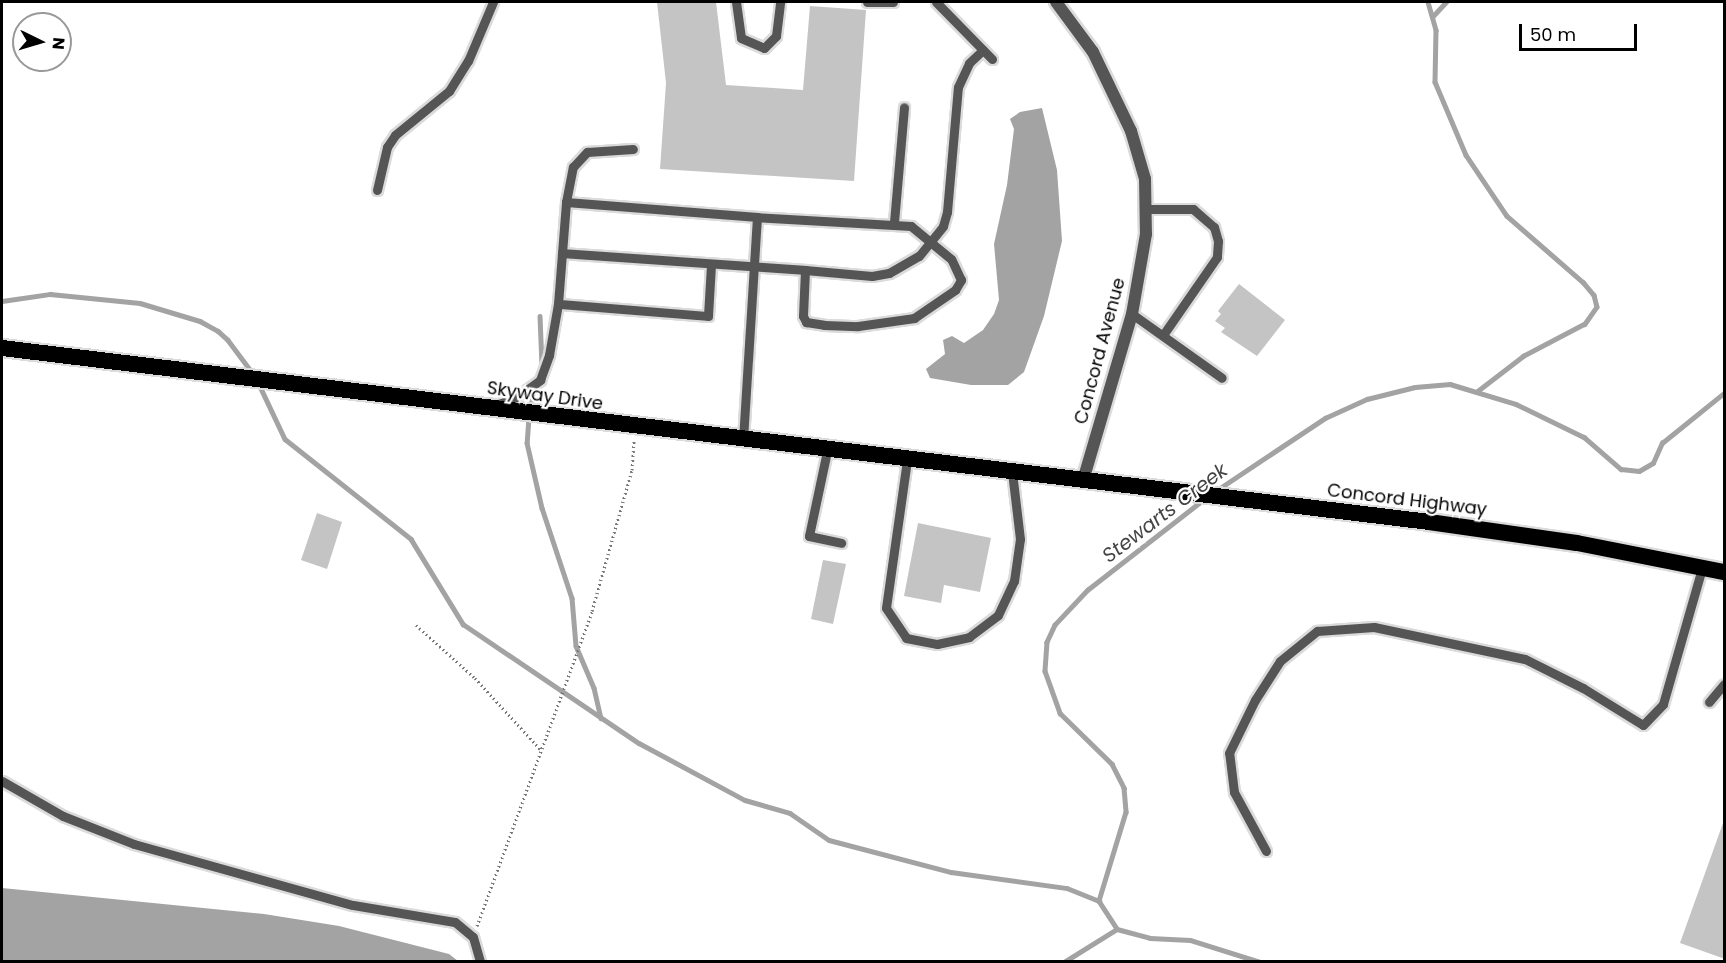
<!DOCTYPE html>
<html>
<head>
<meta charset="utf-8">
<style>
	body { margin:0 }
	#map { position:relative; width:1726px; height:963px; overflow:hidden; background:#fff; font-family:Poppins,sans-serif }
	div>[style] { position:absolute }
	.water>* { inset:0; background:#a3a3a3 }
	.stream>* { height:4.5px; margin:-2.25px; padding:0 2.25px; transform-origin:2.25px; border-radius:2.25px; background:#a3a3a3 }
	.building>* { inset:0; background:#c4c4c4 }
	.path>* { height:3px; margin-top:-1.5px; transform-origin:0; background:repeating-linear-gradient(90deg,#777 0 1.5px,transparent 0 4.5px) }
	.roads { filter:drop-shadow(2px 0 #dbdbdb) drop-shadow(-2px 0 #dbdbdb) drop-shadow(0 2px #dbdbdb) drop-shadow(0 -2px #dbdbdb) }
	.service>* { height:9px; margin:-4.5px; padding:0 4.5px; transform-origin:4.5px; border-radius:4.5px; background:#555 }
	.tertiary>* { height:12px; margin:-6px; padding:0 6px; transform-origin:6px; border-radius:6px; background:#555 }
	.trunk>* { height:16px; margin:-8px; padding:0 8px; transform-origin:8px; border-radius:8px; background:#000 }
	span { translate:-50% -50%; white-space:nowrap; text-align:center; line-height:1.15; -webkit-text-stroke:4.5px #fff; paint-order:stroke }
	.street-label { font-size:18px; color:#000 }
	.water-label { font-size:20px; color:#444; font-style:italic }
	.frame { position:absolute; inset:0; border:3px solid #000; pointer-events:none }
	.north { position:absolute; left:12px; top:12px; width:60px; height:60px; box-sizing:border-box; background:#fff; border:2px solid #999; border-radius:50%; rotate:95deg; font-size:16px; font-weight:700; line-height:24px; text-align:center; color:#000 }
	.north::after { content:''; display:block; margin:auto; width:21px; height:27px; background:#000; clip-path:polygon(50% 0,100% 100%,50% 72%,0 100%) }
	.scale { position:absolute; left:1519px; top:24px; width:118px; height:27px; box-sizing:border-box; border:3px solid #000; border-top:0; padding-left:8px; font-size:18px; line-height:21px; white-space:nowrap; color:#000; -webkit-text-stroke:4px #fff; paint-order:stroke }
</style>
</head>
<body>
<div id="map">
	<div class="water">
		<i style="clip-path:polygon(1042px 108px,1057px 170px,1062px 241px,1044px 316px,1024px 372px,1008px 385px,971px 385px,930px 378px,926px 369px,945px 354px,943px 340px,952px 336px,964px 343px,983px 330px,994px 314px,999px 300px,994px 244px,1007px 185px,1014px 129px,1010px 119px,1020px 112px)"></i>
		<i style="clip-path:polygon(2px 888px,264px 914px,339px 926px,449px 954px,458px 961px,2px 961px)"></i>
	</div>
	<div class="stream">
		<i style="left:1428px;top:2px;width:29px;rotate:74deg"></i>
		<i style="left:1436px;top:30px;width:52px;rotate:91.1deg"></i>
		<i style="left:1435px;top:82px;width:79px;rotate:67deg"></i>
		<i style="left:1466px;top:155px;width:73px;rotate:56.1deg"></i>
		<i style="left:1507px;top:216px;width:101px;rotate:41deg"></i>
		<i style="left:1583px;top:282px;width:17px;rotate:50deg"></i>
		<i style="left:1594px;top:295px;width:12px;rotate:76deg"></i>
		<i style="left:1597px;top:307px;width:21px;rotate:125deg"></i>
		<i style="left:1585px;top:324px;width:69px;rotate:152.3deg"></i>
		<i style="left:1524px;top:356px;width:59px;rotate:142.5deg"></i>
		<i style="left:1432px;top:17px;width:21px;rotate:-47deg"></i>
		<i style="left:2px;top:301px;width:49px;rotate:-8.3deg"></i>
		<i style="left:50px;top:294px;width:90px;rotate:5.7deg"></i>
		<i style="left:140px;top:303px;width:63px;rotate:16.7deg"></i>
		<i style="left:200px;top:321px;width:21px;rotate:29deg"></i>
		<i style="left:218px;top:331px;width:13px;rotate:42deg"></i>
		<i style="left:228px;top:340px;width:44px;rotate:53.4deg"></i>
		<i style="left:540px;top:316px;width:49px;rotate:87.7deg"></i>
		<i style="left:258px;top:382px;width:63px;rotate:64.7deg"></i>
		<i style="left:285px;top:439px;width:161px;rotate:38.4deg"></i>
		<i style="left:411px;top:539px;width:100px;rotate:58.5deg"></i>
		<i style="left:463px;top:624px;width:212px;rotate:34.1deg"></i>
		<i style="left:639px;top:743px;width:120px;rotate:28.3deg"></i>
		<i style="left:745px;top:800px;width:47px;rotate:16.1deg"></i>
		<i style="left:790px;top:813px;width:47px;rotate:34.7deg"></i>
		<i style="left:829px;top:840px;width:126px;rotate:14.7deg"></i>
		<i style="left:951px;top:872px;width:117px;rotate:7.9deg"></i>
		<i style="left:1067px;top:888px;width:35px;rotate:22deg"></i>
		<i style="left:530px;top:408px;width:25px;rotate:-78deg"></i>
		<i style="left:529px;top:417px;width:26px;rotate:94deg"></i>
		<i style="left:527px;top:443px;width:67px;rotate:77deg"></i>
		<i style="left:542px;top:508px;width:95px;rotate:71.6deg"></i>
		<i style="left:572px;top:598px;width:48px;rotate:85.2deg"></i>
		<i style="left:576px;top:646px;width:46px;rotate:66.8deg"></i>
		<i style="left:594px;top:688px;width:31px;rotate:77deg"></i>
		<i style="left:1217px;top:490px;width:130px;rotate:-33.7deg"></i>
		<i style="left:1325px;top:418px;width:46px;rotate:-24.3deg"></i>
		<i style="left:1367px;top:399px;width:49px;rotate:-14deg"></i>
		<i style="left:1415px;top:387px;width:35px;rotate:-5deg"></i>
		<i style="left:1450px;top:384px;width:69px;rotate:16.9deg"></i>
		<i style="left:1516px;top:404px;width:76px;rotate:25.9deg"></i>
		<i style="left:1584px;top:437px;width:49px;rotate:40.9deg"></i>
		<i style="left:1621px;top:469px;width:18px;rotate:6deg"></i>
		<i style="left:1639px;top:471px;width:16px;rotate:-30deg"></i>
		<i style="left:1653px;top:463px;width:22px;rotate:-66deg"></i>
		<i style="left:1662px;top:443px;width:80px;rotate:-38.9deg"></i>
		<i style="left:1205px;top:499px;width:148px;rotate:142.1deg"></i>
		<i style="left:1088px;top:590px;width:48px;rotate:133.3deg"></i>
		<i style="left:1055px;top:625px;width:19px;rotate:115deg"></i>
		<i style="left:1047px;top:642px;width:29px;rotate:94deg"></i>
		<i style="left:1045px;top:671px;width:45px;rotate:70.3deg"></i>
		<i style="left:1060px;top:713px;width:73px;rotate:44.4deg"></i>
		<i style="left:1112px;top:764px;width:27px;rotate:63deg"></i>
		<i style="left:1124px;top:788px;width:24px;rotate:85deg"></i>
		<i style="left:1126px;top:812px;width:93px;rotate:106.9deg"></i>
		<i style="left:1099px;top:901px;width:33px;rotate:57deg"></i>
		<i style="left:1117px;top:929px;width:34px;rotate:15deg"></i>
		<i style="left:1150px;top:938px;width:40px;rotate:2.9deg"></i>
		<i style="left:1190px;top:940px;width:73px;rotate:17.4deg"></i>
		<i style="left:1064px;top:962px;width:62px;rotate:-31.9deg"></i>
	</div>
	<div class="building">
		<i style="clip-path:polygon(657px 2px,716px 2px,726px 85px,803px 90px,810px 6px,866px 10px,854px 181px,660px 169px,666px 83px)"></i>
		<i style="clip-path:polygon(1239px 284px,1285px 320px,1257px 356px,1221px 332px,1225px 328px,1215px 321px,1221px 314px,1218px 311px)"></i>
		<i style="clip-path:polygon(317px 513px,342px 522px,327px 569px,301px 560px)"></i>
		<i style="clip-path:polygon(918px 523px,991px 538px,980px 592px,944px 585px,941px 603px,904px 596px)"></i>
		<i style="clip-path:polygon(823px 560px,846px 564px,833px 624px,811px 619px)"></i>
		<i style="clip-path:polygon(1723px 823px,1725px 823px,1725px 959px,1680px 943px)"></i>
	</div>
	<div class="path">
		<i style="left:416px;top:625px;width:79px;rotate:41.9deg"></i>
		<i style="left:475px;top:678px;width:98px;rotate:47.5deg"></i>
		<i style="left:477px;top:926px;width:335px;rotate:-69.9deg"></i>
		<i style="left:592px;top:611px;width:147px;rotate:-74.2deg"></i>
		<i style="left:632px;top:470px;width:30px;rotate:-86deg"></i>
	</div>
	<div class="roads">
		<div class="service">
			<i style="left:736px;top:2px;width:36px;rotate:82deg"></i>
			<i style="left:741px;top:38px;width:25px;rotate:23deg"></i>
			<i style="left:764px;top:48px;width:17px;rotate:-45deg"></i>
			<i style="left:776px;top:36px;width:34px;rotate:-83deg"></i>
			<i style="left:867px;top:2px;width:26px"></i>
			<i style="left:936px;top:2px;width:80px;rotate:45.5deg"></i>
			<i style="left:377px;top:190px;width:44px;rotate:-76.9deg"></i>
			<i style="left:387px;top:147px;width:14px;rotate:-56deg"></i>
			<i style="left:395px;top:135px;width:70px;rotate:-39.2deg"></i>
			<i style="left:449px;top:91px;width:36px;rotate:-58deg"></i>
			<i style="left:468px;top:61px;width:64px;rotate:-67deg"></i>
			<i style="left:566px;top:202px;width:36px;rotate:-79deg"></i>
			<i style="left:573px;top:167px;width:21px;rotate:-47deg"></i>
			<i style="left:587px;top:152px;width:46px;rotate:-3.7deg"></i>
			<i style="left:1145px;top:209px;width:48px"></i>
			<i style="left:1193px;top:209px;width:28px;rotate:41deg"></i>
			<i style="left:1214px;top:227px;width:15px;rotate:74deg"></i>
			<i style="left:1218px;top:241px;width:16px;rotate:94deg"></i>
			<i style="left:1217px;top:257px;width:95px;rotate:124.7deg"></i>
			<i style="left:894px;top:222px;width:115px;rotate:-85deg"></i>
			<i style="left:562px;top:253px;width:244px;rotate:4deg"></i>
			<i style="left:805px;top:270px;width:46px;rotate:92.5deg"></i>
			<i style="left:803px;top:316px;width:7px;rotate:63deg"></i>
			<i style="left:806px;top:322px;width:18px;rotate:9deg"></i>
			<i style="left:824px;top:325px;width:34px;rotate:2deg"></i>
			<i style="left:858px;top:326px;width:57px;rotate:-8.1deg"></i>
			<i style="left:914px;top:318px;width:50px;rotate:-34.3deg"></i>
			<i style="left:955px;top:290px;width:12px;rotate:-59deg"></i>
			<i style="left:961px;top:280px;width:23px;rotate:-115deg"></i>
			<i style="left:951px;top:259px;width:52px;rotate:-140.5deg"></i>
			<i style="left:911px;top:226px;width:154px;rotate:-176.7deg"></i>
			<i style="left:711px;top:265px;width:51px;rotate:93.4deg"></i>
			<i style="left:708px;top:316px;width:150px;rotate:-175.4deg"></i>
			<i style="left:558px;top:304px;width:102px;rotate:-85.5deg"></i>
			<i style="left:566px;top:202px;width:192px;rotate:4.5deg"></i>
			<i style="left:757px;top:217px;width:222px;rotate:93.6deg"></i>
			<i style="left:805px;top:270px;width:67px;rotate:5.1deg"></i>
			<i style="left:872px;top:276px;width:17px;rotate:-10deg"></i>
			<i style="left:889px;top:273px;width:34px;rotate:-30deg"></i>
			<i style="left:919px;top:256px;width:38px;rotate:-51deg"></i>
			<i style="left:943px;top:226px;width:15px;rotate:-74deg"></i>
			<i style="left:947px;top:212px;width:125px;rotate:-85deg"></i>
			<i style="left:958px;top:87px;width:26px;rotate:-65deg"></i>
			<i style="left:969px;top:63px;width:19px;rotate:-43deg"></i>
			<i style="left:1132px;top:314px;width:110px;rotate:35.4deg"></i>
			<i style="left:496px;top:405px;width:22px;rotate:-21deg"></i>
			<i style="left:517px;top:397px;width:29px;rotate:-36deg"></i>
			<i style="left:540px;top:380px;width:27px;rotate:-70deg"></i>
			<i style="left:549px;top:355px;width:52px;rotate:-80deg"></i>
			<i style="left:827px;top:451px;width:87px;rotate:102deg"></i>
			<i style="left:809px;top:536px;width:33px;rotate:12deg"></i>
			<i style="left:907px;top:460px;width:149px;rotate:98.1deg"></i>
			<i style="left:886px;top:608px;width:36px;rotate:56deg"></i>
			<i style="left:906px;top:638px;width:32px;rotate:11deg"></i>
			<i style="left:937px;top:644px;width:33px;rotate:-12deg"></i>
			<i style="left:969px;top:637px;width:36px;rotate:-37deg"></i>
			<i style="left:998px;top:615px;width:38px;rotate:-65deg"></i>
			<i style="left:1014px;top:581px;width:42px;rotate:-81.9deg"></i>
			<i style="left:1020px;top:539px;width:67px;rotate:-96.8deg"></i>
			<i style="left:1709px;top:702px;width:23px;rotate:-50deg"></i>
			<i style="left:2px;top:781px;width:70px;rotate:29.8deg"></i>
			<i style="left:63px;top:816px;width:76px;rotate:21.5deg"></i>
			<i style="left:134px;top:844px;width:227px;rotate:15.6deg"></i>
			<i style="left:353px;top:905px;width:103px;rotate:9.5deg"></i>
			<i style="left:455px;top:922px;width:23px;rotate:40deg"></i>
			<i style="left:473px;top:937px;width:26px;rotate:74deg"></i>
			<i style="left:1266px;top:851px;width:67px;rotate:-118.5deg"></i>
			<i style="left:1234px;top:792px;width:39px;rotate:-97deg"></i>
			<i style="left:1229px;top:753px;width:59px;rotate:-63.9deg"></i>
			<i style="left:1255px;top:700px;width:46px;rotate:-57.3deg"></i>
			<i style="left:1280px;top:661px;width:48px;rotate:-39deg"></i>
			<i style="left:1317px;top:631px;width:57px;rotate:-4deg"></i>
			<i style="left:1374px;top:627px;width:154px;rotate:12deg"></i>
			<i style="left:1525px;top:659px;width:65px;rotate:26.6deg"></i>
			<i style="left:1583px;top:688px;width:70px;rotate:31.7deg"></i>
			<i style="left:1643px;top:725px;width:29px;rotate:-46deg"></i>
			<i style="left:1663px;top:704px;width:141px;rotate:-74deg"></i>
		</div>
		<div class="tertiary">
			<i style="left:1056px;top:2px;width:62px;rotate:53.5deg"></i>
			<i style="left:1093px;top:52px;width:88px;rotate:64.3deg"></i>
			<i style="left:1131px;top:131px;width:50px;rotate:73.7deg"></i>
			<i style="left:1145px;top:179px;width:55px;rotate:89deg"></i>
			<i style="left:1146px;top:234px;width:81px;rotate:99.9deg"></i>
			<i style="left:1132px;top:314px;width:173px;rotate:106.4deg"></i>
		</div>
		<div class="trunk">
			<i style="left:2px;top:348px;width:1438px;rotate:6.95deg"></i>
			<i style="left:1429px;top:522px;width:149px;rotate:8.1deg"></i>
			<i style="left:1577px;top:543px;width:150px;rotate:11.2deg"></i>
		</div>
	</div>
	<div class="street-label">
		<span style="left:1100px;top:351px;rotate:-75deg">Concord Avenue</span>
		<span style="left:545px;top:396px;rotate:8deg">Skyway Drive</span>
		<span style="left:1407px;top:500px;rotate:7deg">Concord Highway</span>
	</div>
	<div class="water-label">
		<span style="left:1165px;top:513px;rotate:-37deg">Stewarts Creek</span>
	</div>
	<div class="frame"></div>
	<div class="north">N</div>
	<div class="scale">50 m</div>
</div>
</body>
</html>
